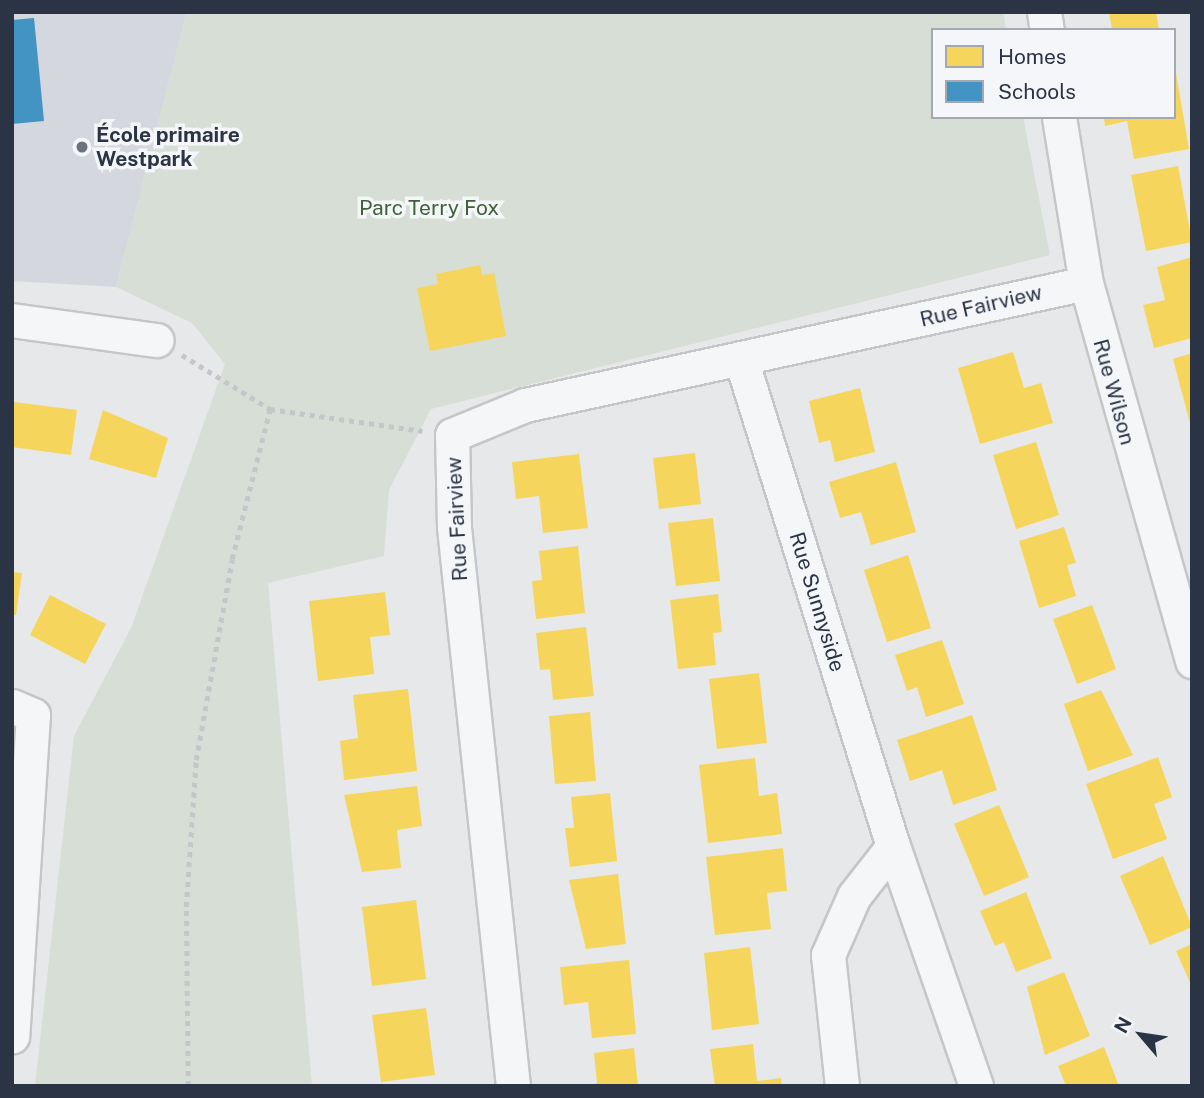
<!DOCTYPE html>
<html>
<head>
<meta charset="utf-8">
<style>
	body { margin:0 }
	#map { position:relative; width:1204px; height:1098px; overflow:hidden; background:#e6e8ea; font-family:"Public Sans",sans-serif }
	div>[style] { position:absolute }
	.built>* { inset:0; background:#d4d7dd }
	.green>* { inset:0; background:#d6ded6 }
	.homes>* { inset:0; background:#f6d55c }
	.schools>* { inset:0; background:#4393c3 }
	.path>* { height:4.5px; margin-top:-2.25px; transform-origin:0; background:repeating-linear-gradient(90deg,#c5c6ca 0 5px,transparent 0 10px) }
	.roads { filter:drop-shadow(2px 0 #c4c6c8) drop-shadow(-2px 0 #c4c6c8) drop-shadow(0 2px #c4c6c8) drop-shadow(0 -2px #c4c6c8) }
	.minor>* { height:33px; margin:-16.5px; padding:0 16.5px; transform-origin:16.5px; border-radius:16.5px; background:#f5f6f7 }
	.dots>* { width:19px; height:19px; translate:-50% -50%; box-sizing:border-box; border:4px solid #f4f6f9; border-radius:50% }
	span { translate:-50% -50%; white-space:nowrap; text-align:center; line-height:1.15; -webkit-text-stroke:7px #f4f6f9; paint-order:stroke }
	.poi-label { font-size:21px; color:#2b3445; font-weight:700 }
	.left { translate:0 -50%; text-align:left }
	.park-label { font-size:21px; color:#3f6138 }
	.street-label { font-size:21px; color:#2b3445 }
	.frame { position:absolute; inset:0; border:14px solid #2b3445; pointer-events:none }
	.legend { position:absolute; left:931px; top:28px; width:245px; height:91px; box-sizing:border-box; background:#f4f6f9; border:2px solid #a4a8b1; margin:0; padding:9px 12px; list-style:none; font-size:21px; color:#2b3445 }
	.legend li { display:flex; align-items:center; gap:14px; height:35px }
	.legend b { width:35px; border:2px solid #a4a8b1 }
	.north { position:absolute; left:1106px; top:1000px; width:70px; height:70px; -webkit-text-stroke:5px #f4f6f9; paint-order:stroke; rotate:299deg; font-size:19px; font-weight:700; line-height:28px; text-align:center; color:#2b3445 }
	.north::after { content:''; display:block; margin:auto; width:24px; height:32px; background:#2b3445; clip-path:polygon(50% 0,100% 100%,50% 72%,0 100%) }
</style>
</head>
<body>
<div id="map">
	<div class="built">
		<i style="clip-path:polygon(12px 12px,187px 12px,116px 287px,12px 281px)"></i>
	</div>
	<div class="green">
		<i style="clip-path:polygon(187px 12px,1003px 12px,1006px 30px,933px 30px,933px 117px,1023px 117px,1050px 255px,431px 409px,389px 490px,384px 556px,268px 583px,312px 1086px,35px 1086px,74px 736px,131px 628px,225px 364px,192px 323px,116px 287px)"></i>
	</div>
	<div class="homes">
		<i style="clip-path:polygon(1109px 12px,1156px 12px,1159px 30px,1112px 30px)"></i>
		<i style="clip-path:polygon(1176px 73px,1189px 149px,1134px 159px,1127px 121px,1105px 126px,1104px 117px,1174px 117px)"></i>
		<i style="clip-path:polygon(1178px 166px,1192px 242px,1146px 251px,1131px 175px)"></i>
		<i style="clip-path:polygon(1192px 257px,1192px 338px,1154px 348px,1143px 305px,1165px 300px,1157px 267px)"></i>
		<i style="clip-path:polygon(480px 265px,482px 275px,494px 273px,506px 336px,430px 351px,417px 288px,438px 284px,436px 274px)"></i>
		<i style="clip-path:polygon(1013px 352px,1024px 388px,1041px 383px,1053px 423px,980px 444px,958px 368px)"></i>
		<i style="clip-path:polygon(1192px 353px,1192px 427px,1191px 427px,1173px 359px)"></i>
		<i style="clip-path:polygon(860px 388px,875px 452px,835px 462px,830px 440px,819px 443px,809px 401px)"></i>
		<i style="clip-path:polygon(14px 402px,77px 410px,71px 455px,12px 447px)"></i>
		<i style="clip-path:polygon(103px 410px,168px 438px,156px 478px,89px 459px)"></i>
		<i style="clip-path:polygon(1036px 442px,1059px 515px,1016px 529px,993px 455px)"></i>
		<i style="clip-path:polygon(695px 453px,701px 504px,659px 509px,653px 458px)"></i>
		<i style="clip-path:polygon(579px 454px,588px 528px,543px 533px,539px 496px,516px 499px,512px 462px)"></i>
		<i style="clip-path:polygon(896px 462px,916px 532px,871px 545px,861px 512px,840px 518px,829px 482px)"></i>
		<i style="clip-path:polygon(713px 518px,720px 581px,676px 586px,668px 523px)"></i>
		<i style="clip-path:polygon(1064px 527px,1076px 563px,1067px 565px,1076px 596px,1039px 608px,1019px 541px)"></i>
		<i style="clip-path:polygon(578px 546px,585px 613px,536px 619px,532px 581px,542px 580px,539px 551px)"></i>
		<i style="clip-path:polygon(908px 555px,931px 628px,887px 642px,864px 570px)"></i>
		<i style="clip-path:polygon(12px 572px,22px 573px,16px 615px,12px 615px)"></i>
		<i style="clip-path:polygon(385px 592px,390px 635px,370px 637px,374px 674px,318px 681px,309px 601px)"></i>
		<i style="clip-path:polygon(718px 594px,722px 632px,713px 633px,716px 665px,678px 669px,670px 600px)"></i>
		<i style="clip-path:polygon(50px 595px,106px 624px,85px 664px,30px 635px)"></i>
		<i style="clip-path:polygon(1092px 605px,1116px 669px,1077px 684px,1053px 619px)"></i>
		<i style="clip-path:polygon(586px 627px,594px 696px,553px 700px,550px 669px,540px 670px,536px 633px)"></i>
		<i style="clip-path:polygon(942px 640px,964px 704px,926px 717px,917px 687px,907px 691px,895px 655px)"></i>
		<i style="clip-path:polygon(759px 673px,767px 743px,717px 749px,709px 679px)"></i>
		<i style="clip-path:polygon(408px 689px,417px 771px,344px 780px,340px 741px,358px 738px,353px 695px)"></i>
		<i style="clip-path:polygon(1101px 690px,1133px 755px,1088px 771px,1064px 704px)"></i>
		<i style="clip-path:polygon(590px 712px,596px 781px,555px 784px,549px 716px)"></i>
		<i style="clip-path:polygon(972px 715px,997px 790px,953px 805px,942px 770px,910px 781px,897px 740px)"></i>
		<i style="clip-path:polygon(1158px 757px,1172px 797px,1154px 804px,1167px 839px,1113px 859px,1086px 784px)"></i>
		<i style="clip-path:polygon(755px 758px,759px 796px,777px 793px,782px 834px,708px 843px,699px 765px)"></i>
		<i style="clip-path:polygon(417px 786px,422px 826px,397px 830px,401px 868px,362px 872px,344px 795px)"></i>
		<i style="clip-path:polygon(610px 793px,617px 861px,570px 867px,565px 828px,574px 828px,571px 797px)"></i>
		<i style="clip-path:polygon(999px 805px,1029px 877px,984px 896px,954px 824px)"></i>
		<i style="clip-path:polygon(783px 848px,787px 891px,767px 893px,771px 929px,715px 935px,706px 857px)"></i>
		<i style="clip-path:polygon(1163px 856px,1192px 927px,1150px 945px,1120px 876px)"></i>
		<i style="clip-path:polygon(618px 874px,626px 944px,586px 949px,569px 880px)"></i>
		<i style="clip-path:polygon(1026px 892px,1052px 958px,1016px 972px,1004px 942px,995px 946px,980px 911px)"></i>
		<i style="clip-path:polygon(416px 900px,426px 979px,372px 986px,362px 907px)"></i>
		<i style="clip-path:polygon(1192px 944px,1192px 987px,1176px 951px)"></i>
		<i style="clip-path:polygon(750px 947px,759px 1024px,712px 1030px,704px 953px)"></i>
		<i style="clip-path:polygon(629px 960px,636px 1034px,592px 1038px,588px 1002px,564px 1005px,560px 967px)"></i>
		<i style="clip-path:polygon(1064px 972px,1090px 1036px,1045px 1055px,1027px 987px)"></i>
		<i style="clip-path:polygon(426px 1008px,435px 1075px,381px 1082px,372px 1015px)"></i>
		<i style="clip-path:polygon(753px 1044px,757px 1081px,781px 1078px,782px 1086px,715px 1086px,710px 1049px)"></i>
		<i style="clip-path:polygon(1104px 1047px,1119px 1086px,1066px 1086px,1058px 1066px)"></i>
		<i style="clip-path:polygon(634px 1048px,638px 1086px,586px 1086px,597px 1083px,594px 1053px)"></i>
	</div>
	<div class="schools">
		<i style="clip-path:polygon(34px 18px,44px 121px,12px 124px,12px 20px)"></i>
	</div>
	<div class="path">
		<i style="left:182px;top:355px;width:103px;rotate:31.5deg"></i>
		<i style="left:270px;top:409px;width:154px;rotate:8.2deg"></i>
		<i style="left:188px;top:1086px;width:179px;rotate:-90.6deg"></i>
		<i style="left:186px;top:907px;width:147px;rotate:-86.1deg"></i>
		<i style="left:196px;top:760px;width:204px;rotate:-79.8deg"></i>
		<i style="left:232px;top:559px;width:155px;rotate:-75.8deg"></i>
	</div>
	<div class="roads">
		<div class="minor">
			<i style="left:1044px;top:12px;width:18px;rotate:81deg"></i>
			<i style="left:1059px;top:117px;width:168px;rotate:80.8deg"></i>
			<i style="left:1086px;top:283px;width:393px;rotate:74.3deg"></i>
			<i style="left:12px;top:320px;width:146px;rotate:7.9deg"></i>
			<i style="left:741px;top:359px;width:510px;rotate:72.67deg"></i>
			<i style="left:893px;top:846px;width:254px;rotate:70.9deg"></i>
			<i style="left:12px;top:706px;width:23px;rotate:23deg"></i>
			<i style="left:33px;top:715px;width:322px;rotate:93.7deg"></i>
			<i style="left:513px;top:1086px;width:562px;rotate:-96.03deg"></i>
			<i style="left:454px;top:527px;width:92px;rotate:-91.2deg"></i>
			<i style="left:452px;top:435px;width:79px;rotate:-22.3deg"></i>
			<i style="left:525px;top:405px;width:574px;rotate:-12.27deg"></i>
			<i style="left:842px;top:1086px;width:132px;rotate:-96.1deg"></i>
			<i style="left:828px;top:955px;width:64px;rotate:-66.2deg"></i>
			<i style="left:854px;top:896px;width:63px;rotate:-52deg"></i>
		</div>
	</div>
	<div class="dots">
		<i style="left:82px;top:147px;background:#6c737f"></i>
	</div>
	<div class="poi-label">
		<span class="left" style="left:96px;top:147px">École primaire<br>Westpark</span>
	</div>
	<div class="park-label">
		<span style="left:429px;top:208px">Parc Terry Fox</span>
	</div>
	<div class="street-label">
		<span style="left:981px;top:306px;rotate:-13deg">Rue Fairview</span>
		<span style="left:1114px;top:392px;rotate:75deg">Rue Wilson</span>
		<span style="left:457px;top:519px;rotate:-93deg">Rue Fairview</span>
		<span style="left:817px;top:602px;rotate:73deg">Rue Sunnyside</span>
	</div>
	<div class="frame"></div>
	<ul class="legend">
	<li><b style="height:19px;background:#f6d55c"></b>Homes</li>
	<li><b style="height:19px;background:#4393c3"></b>Schools</li>
	</ul>
	<div class="north">N</div>
</div>
</body>
</html>
